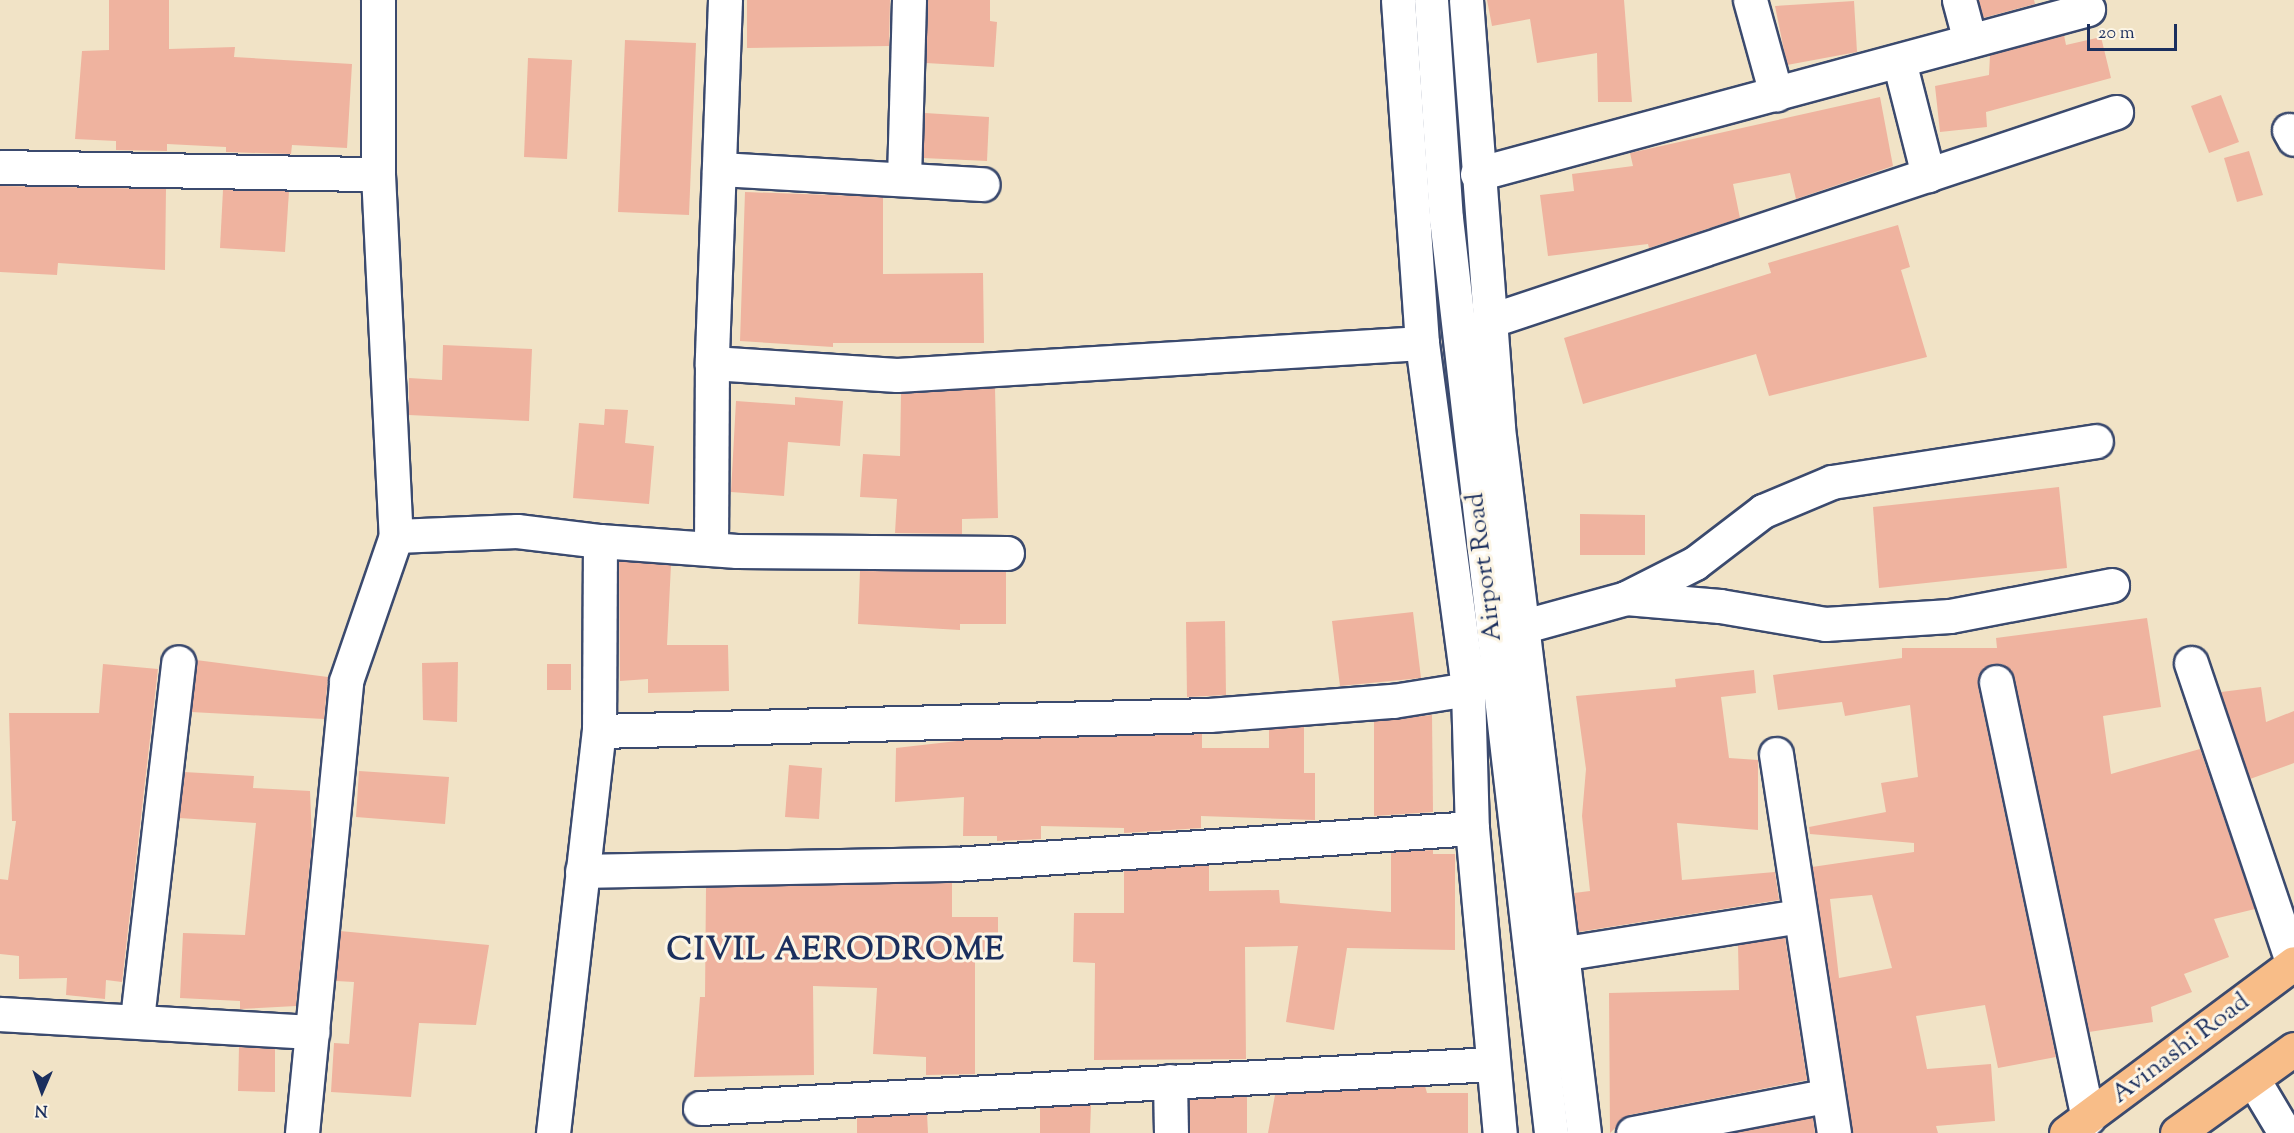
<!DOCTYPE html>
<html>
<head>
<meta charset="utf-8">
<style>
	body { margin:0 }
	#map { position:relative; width:2294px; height:1133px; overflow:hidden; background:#f1e3c6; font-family:"Sorts Mill Goudy",serif }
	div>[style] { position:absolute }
	.building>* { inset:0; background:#efb39f }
	.roads { filter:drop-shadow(2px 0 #3b4a6e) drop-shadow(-2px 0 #3b4a6e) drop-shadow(0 2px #3b4a6e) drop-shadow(0 -2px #3b4a6e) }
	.minor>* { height:33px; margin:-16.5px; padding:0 16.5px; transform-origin:16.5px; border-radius:16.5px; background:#fff }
	.major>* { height:33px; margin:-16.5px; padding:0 16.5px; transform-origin:16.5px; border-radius:16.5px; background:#f8bd88 }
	span { translate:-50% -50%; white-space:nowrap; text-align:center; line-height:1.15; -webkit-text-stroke:6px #fcf5e5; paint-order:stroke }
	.street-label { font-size:26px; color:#1b2f5e }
	.district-label { font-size:32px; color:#1b2f5e; font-weight:700; letter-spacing:1.5px }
	.north { position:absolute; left:12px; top:1061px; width:60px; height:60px; -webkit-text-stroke:4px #fcf5e5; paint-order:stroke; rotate:182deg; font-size:16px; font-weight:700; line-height:24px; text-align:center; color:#1b2f5e }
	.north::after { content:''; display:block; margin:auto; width:21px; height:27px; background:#1b2f5e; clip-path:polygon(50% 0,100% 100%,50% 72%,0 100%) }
	.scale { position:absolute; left:2087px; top:24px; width:90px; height:27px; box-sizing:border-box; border:3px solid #1b2f5e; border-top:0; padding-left:8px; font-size:18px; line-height:21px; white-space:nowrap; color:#1b2f5e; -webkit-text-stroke:4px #fcf5e5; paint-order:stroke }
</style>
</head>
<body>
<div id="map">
	<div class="building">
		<i style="clip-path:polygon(109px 0,169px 0,169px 49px,235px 47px,234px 57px,352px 64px,347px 148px,292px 145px,291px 154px,226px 152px,226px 147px,167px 144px,167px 151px,116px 150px,116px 141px,75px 139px,82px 51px,109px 50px)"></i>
		<i style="clip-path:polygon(747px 0,890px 0,889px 46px,747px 48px)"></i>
		<i style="clip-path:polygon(928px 0,990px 0,990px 21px,997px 22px,994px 67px,926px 63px)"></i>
		<i style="clip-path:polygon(1487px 0,1624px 0,1632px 102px,1598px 102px,1597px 53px,1537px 63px,1530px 19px,1492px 26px)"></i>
		<i style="clip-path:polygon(1978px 0,2034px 0,2035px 4px,1983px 18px)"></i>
		<i style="clip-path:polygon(1854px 1px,1857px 52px,1787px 65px,1775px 6px)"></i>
		<i style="clip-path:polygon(2064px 35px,2066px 45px,2101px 37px,2111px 78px,1986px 112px,1987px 127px,1940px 132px,1935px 86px,1989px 75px,1990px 55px)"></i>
		<i style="clip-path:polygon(625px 40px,696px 43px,689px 215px,618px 212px)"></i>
		<i style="clip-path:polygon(528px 58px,572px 60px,567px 159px,524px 157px)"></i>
		<i style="clip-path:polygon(2221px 95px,2239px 142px,2209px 153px,2191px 106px)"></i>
		<i style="clip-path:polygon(1880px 97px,1893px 166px,1796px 199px,1790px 173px,1733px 184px,1740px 218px,1649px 248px,1648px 244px,1548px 256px,1540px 195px,1574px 191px,1572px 174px,1633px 166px,1630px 153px)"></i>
		<i style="clip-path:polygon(925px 113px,989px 117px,987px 161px,923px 158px)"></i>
		<i style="clip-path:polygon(2249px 151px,2263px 195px,2237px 202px,2224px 158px)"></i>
		<i style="clip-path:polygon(0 186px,166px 189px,165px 270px,58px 263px,57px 275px,0 272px)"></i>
		<i style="clip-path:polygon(223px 190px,289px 191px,285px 252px,220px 248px)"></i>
		<i style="clip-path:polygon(745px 192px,883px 197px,883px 274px,983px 273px,984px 343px,833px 343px,833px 347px,740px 341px)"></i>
		<i style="clip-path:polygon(1898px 225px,1910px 267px,1901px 270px,1927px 357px,1769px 396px,1756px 354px,1583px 404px,1564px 338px,1771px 273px,1768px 263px)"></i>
		<i style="clip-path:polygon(443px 345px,532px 349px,529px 421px,409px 415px,409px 378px,442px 380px)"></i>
		<i style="clip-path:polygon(995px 388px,998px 518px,962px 519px,962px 534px,895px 533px,897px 499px,860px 497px,863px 454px,900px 456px,901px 394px)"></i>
		<i style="clip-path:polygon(795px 397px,843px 401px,840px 446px,788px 442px,784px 496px,731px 492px,736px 401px,795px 405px)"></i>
		<i style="clip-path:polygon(605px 409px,628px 410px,625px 443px,654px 446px,649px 504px,573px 498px,579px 423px,604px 425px)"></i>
		<i style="clip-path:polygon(2059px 487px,2067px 568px,1879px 588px,1873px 507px)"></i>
		<i style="clip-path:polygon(1580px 514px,1645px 515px,1645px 555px,1580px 555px)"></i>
		<i style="clip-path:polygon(619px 561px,671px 565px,667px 645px,728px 645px,729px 691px,648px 693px,648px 679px,620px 681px)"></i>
		<i style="clip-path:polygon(860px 571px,1006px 572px,1006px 624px,960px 624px,960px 630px,858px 624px)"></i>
		<i style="clip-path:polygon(1413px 612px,1421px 678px,1340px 686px,1332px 621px)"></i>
		<i style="clip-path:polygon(evenodd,2147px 618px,2161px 707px,2103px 716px,2111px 774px,2200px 749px,2255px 909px,2214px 919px,2229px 957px,2184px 974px,2192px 992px,2151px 1007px,2153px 1022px,2089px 1032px,2014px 678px,2002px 664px,1992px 664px,1978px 676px,1978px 686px,2056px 1057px,1998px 1068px,1985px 1005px,1916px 1016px,1927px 1069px,1991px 1064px,1995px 1121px,1936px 1126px,1938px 1133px,1852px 1133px,1812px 867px,1914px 852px,1914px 843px,1810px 834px,1809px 827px,1886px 812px,1881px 783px,1918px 777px,1910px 705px,1845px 716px,1842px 702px,1778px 710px,1773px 675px,1902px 658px,1902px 648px,1997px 648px,1996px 638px,2147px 618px,1872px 895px,1892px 968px,1839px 978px,1830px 899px,1872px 895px)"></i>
		<i style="clip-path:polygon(1225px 621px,1226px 695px,1187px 697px,1186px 622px)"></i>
		<i style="clip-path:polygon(196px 660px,328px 677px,324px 719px,191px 712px)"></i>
		<i style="clip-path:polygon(458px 662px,457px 722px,423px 720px,422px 663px)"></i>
		<i style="clip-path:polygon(103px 664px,158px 669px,122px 982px,106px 980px,105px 999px,66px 995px,67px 978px,19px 979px,19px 956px,0 954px,0 879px,8px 880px,16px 821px,12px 821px,9px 713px,99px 713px)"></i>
		<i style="clip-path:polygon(547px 664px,571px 664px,571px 690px,547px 690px)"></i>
		<i style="clip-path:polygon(1754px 670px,1756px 693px,1721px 697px,1729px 758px,1758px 760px,1758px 830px,1677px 823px,1682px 880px,1775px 872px,1779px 900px,1578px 932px,1574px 893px,1590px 891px,1582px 816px,1586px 769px,1576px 696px,1676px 687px,1675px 679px)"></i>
		<i style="clip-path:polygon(2261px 687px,2266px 722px,2294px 711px,2294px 763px,2250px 779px,2221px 692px)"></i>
		<i style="clip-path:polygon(1432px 715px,1433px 812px,1374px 816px,1374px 721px)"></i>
		<i style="clip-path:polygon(1304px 727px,1304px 773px,1315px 773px,1315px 820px,1201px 816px,1201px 828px,1124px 833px,1124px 828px,1041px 826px,1041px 839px,997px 841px,997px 836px,963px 836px,964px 797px,895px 802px,896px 748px,966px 740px,1202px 734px,1202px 748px,1269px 748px,1269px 729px)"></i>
		<i style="clip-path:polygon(789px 765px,822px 768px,819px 819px,785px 817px)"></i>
		<i style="clip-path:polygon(359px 771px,449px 777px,445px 824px,356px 817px)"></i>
		<i style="clip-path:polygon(184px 772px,254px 776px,253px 788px,310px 791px,312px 841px,296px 1006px,240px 1009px,240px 1001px,180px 998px,183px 933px,245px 935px,256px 823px,179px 818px)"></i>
		<i style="clip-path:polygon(1433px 850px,1433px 854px,1455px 854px,1455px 950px,1347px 948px,1334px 1030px,1286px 1022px,1298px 946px,1245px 947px,1246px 1059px,1094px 1060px,1095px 963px,1073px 962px,1074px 913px,1124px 913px,1124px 871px,1209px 865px,1209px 891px,1279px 890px,1280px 903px,1391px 912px,1391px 852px)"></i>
		<i style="clip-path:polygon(952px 883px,952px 917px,998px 917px,998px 952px,975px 952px,975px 1074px,926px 1075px,926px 1057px,873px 1054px,877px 988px,813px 986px,814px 1075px,694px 1077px,700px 997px,705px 997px,706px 887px)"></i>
		<i style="clip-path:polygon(340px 931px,489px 945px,476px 1025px,419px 1023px,411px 1097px,331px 1092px,334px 1043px,349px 1044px,354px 982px,336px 981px)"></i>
		<i style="clip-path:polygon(1785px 937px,1807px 1080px,1629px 1115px,1610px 1133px,1609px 993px,1739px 990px,1738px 945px)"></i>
		<i style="clip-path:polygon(239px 1047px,275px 1049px,275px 1092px,238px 1091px)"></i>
		<i style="clip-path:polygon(1425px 1086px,1427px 1093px,1468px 1093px,1468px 1133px,1268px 1133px,1275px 1095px)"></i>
		<i style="clip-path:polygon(1247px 1096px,1247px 1133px,1190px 1133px,1189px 1100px)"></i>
		<i style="clip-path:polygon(1091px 1105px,1090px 1133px,1040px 1133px,1040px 1108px)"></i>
		<i style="clip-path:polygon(927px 1114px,928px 1133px,857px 1133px,857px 1118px)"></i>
		<i style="clip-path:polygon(1813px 1117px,1815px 1133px,1732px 1133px)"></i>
	</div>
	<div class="roads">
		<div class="minor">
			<i style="left:378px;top:0;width:174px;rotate:90deg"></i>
			<i style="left:378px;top:174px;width:362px;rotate:87.2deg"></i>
			<i style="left:396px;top:536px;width:121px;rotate:-2.4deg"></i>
			<i style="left:517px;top:531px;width:84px;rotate:6.9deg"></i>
			<i style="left:600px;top:541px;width:190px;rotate:90.3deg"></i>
			<i style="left:599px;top:731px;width:610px;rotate:-1.5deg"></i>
			<i style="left:1209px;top:715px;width:185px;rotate:-4.4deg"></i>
			<i style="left:1393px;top:701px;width:76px;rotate:-9.1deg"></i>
			<i style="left:725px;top:0;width:363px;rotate:92.1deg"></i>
			<i style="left:712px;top:363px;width:185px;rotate:3.7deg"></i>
			<i style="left:897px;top:375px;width:526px;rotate:-3.49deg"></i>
			<i style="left:1398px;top:0;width:344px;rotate:86deg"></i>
			<i style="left:1422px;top:343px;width:349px;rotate:82.4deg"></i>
			<i style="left:1468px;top:689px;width:139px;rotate:88.4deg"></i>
			<i style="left:1472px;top:828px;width:306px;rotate:84.8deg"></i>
			<i style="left:1431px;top:0;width:219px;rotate:86.1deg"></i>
			<i style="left:1446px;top:218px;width:921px;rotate:83.45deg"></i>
			<i style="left:1466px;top:0;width:429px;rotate:85.7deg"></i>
			<i style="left:1498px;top:428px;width:710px;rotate:83.05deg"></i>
			<i style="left:1750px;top:0;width:98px;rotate:74.5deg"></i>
			<i style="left:1959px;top:0;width:42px;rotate:75deg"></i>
			<i style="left:1899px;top:61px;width:118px;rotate:75.7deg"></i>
			<i style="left:2289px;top:130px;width:10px;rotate:61deg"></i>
			<i style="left:0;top:167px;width:378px;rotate:1.1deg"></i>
			<i style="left:719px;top:169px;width:264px;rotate:3.3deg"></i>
			<i style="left:1477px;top:174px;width:633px;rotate:-15.11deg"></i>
			<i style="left:904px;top:179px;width:179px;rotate:-88.4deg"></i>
			<i style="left:1489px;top:321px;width:661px;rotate:-18.43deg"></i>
			<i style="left:600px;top:541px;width:137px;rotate:4.2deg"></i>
			<i style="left:737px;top:551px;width:270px;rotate:0.4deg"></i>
			<i style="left:711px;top:549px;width:186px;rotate:-89.7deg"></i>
			<i style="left:1626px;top:598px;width:77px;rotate:-26.9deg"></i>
			<i style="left:1695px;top:563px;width:86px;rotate:-37.4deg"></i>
			<i style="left:1763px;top:511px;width:75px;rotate:-22.8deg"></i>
			<i style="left:1832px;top:482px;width:267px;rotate:-8.8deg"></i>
			<i style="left:1521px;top:627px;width:109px;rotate:-15.4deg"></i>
			<i style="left:1626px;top:598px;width:94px;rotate:4.9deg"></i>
			<i style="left:1720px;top:606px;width:107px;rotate:9.7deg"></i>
			<i style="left:1825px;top:624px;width:125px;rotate:-3.7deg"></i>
			<i style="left:1950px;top:616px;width:165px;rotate:-10.8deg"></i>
			<i style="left:2191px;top:663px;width:318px;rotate:71.3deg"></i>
			<i style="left:1996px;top:682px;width:446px;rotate:78.1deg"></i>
			<i style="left:1776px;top:754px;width:383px;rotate:81.3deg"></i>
			<i style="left:582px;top:871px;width:373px;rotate:-1.1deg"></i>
			<i style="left:955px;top:864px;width:518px;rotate:-3.98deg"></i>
			<i style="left:1560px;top:954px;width:243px;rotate:-9deg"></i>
			<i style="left:0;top:1014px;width:313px;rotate:3.3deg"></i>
			<i style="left:137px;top:1019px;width:359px;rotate:-83.4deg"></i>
			<i style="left:1170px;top:1081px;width:52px;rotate:88.9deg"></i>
			<i style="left:2254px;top:1081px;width:61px;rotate:59.2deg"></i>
			<i style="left:700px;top:1108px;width:793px;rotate:-3.18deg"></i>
			<i style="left:302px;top:1133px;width:454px;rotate:-84.4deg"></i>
			<i style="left:346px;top:681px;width:153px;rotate:-71deg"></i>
			<i style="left:553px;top:1133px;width:405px;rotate:-83.5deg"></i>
			<i style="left:1633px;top:1133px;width:196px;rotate:-10.9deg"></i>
		</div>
		<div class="major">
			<i style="left:2066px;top:1133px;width:284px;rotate:-36.7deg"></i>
			<i style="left:2177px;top:1133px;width:144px;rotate:-35.7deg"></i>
		</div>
	</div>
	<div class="street-label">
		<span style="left:1485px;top:567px;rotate:-97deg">Airport Road</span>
		<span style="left:2181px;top:1049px;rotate:-37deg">Avinashi Road</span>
	</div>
	<div class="district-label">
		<span style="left:836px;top:951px">CIVIL AERODROME</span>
	</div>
	<div class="north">N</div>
	<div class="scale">20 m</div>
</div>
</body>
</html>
